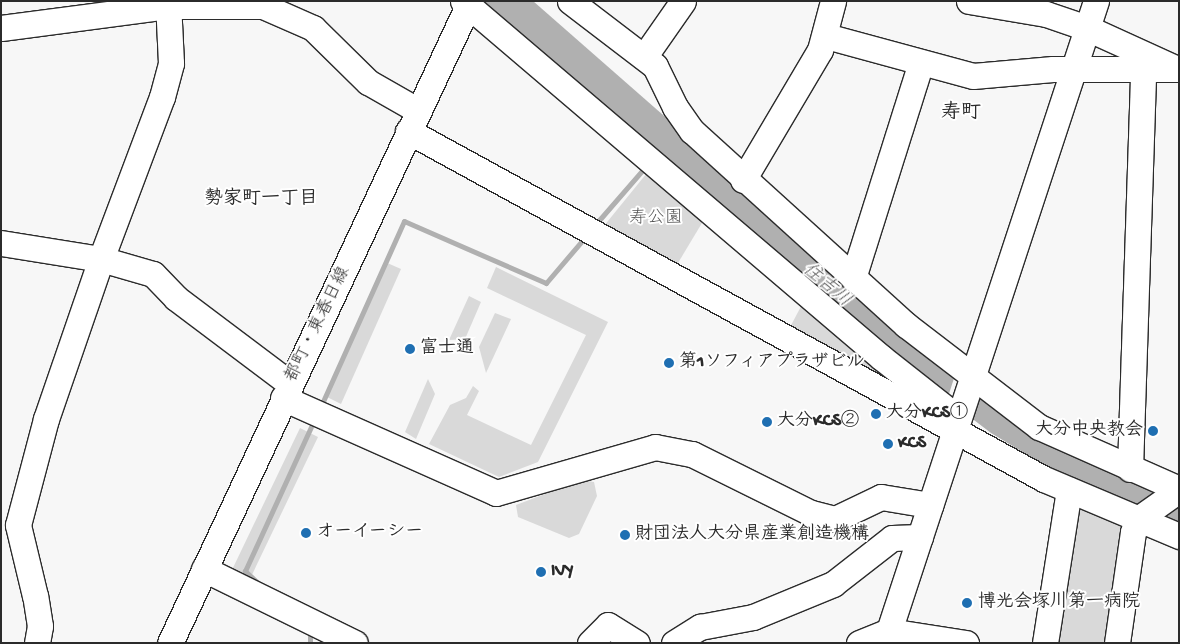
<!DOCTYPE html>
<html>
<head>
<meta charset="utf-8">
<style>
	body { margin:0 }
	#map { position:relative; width:1180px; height:644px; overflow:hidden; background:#f7f7f7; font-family:"Gochi Hand","Klee One",sans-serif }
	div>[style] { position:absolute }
	.green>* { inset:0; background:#d9d9d9 }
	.water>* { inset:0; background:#b0b0b0 }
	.stream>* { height:5px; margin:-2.5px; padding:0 2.5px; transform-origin:2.5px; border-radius:2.5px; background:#b0b0b0 }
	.roads { filter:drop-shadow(1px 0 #2b2b2b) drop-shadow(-1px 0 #2b2b2b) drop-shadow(0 1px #2b2b2b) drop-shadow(0 -1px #2b2b2b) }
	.minor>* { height:25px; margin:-12.5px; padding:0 12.5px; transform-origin:12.5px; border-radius:12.5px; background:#fff }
	.dots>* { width:14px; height:14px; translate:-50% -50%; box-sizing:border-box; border:2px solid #fff; border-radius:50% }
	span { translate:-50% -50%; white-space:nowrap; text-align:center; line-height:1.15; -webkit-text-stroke:4px #fff; paint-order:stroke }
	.park-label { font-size:18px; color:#565656 }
	.street-label { font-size:18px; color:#2b2b2b }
	.poi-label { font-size:18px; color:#2b2b2b; font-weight:700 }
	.left { translate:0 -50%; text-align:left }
	.right { translate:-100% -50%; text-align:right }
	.neighbourhood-label { font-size:19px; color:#2b2b2b; font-weight:700 }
	.water-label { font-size:19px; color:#5a5a5a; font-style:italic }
	.quarter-label { font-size:20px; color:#2b2b2b; font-weight:700 }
	.frame { position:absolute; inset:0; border:2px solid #2b2b2b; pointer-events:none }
</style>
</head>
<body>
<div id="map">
	<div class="green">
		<i style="clip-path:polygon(651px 168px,708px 213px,675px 268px,599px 232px)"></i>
		<i style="clip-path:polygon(385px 262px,401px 269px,341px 404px,325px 396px)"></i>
		<i style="clip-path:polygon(496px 267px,608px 322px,538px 462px,499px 477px,429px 444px,450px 405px,466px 398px,473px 386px,479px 391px,467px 415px,531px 445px,586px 335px,487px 288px)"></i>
		<i style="clip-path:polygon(469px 296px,481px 302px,465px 339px,449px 340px)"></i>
		<i style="clip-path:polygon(806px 297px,939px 407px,789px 329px)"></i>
		<i style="clip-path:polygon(495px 313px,511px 319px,486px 373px,479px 347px)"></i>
		<i style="clip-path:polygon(428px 379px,435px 394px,416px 439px,405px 432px)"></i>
		<i style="clip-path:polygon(300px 428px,318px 437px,249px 581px,231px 572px)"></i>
		<i style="clip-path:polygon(582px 480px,594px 482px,597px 496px,579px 534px,569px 538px,518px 517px,516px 505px)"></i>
		<i style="clip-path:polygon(1075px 501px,1119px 524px,1125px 532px,1109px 643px,1049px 643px)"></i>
	</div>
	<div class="water">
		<i style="clip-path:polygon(483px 1px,533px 1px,956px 372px,947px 400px)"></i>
		<i style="clip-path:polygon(980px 391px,1179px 495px,1179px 524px,1044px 465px,991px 433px,970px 417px)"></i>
	</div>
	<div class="stream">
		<i style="left:594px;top:226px;width:79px;rotate:-49.1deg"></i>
		<i style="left:320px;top:408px;width:205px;rotate:-65.8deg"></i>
		<i style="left:404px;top:221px;width:155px;rotate:23.6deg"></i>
		<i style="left:546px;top:283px;width:62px;rotate:-49.6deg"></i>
		<i style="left:258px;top:583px;width:18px;rotate:-137deg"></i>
		<i style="left:245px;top:571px;width:166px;rotate:-65.4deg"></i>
		<i style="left:310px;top:643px;width:12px;rotate:-90deg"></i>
	</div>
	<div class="roads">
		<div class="minor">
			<i style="left:463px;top:1px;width:550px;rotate:40.43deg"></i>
			<i style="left:882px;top:358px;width:97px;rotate:38.3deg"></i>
			<i style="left:570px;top:1px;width:107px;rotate:37.4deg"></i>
			<i style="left:655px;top:66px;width:46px;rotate:64deg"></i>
			<i style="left:675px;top:107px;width:29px;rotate:55deg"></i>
			<i style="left:692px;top:131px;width:289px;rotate:42.2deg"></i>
			<i style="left:906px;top:325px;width:168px;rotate:37.5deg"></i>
			<i style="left:1039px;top:427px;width:153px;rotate:23.9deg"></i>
			<i style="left:969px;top:1px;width:78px;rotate:9.6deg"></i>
			<i style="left:1046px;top:14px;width:43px;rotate:18.9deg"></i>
			<i style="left:1087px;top:28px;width:97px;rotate:24.4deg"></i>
			<i style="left:1px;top:28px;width:168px;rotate:-7.5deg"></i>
			<i style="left:168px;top:6px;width:95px"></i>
			<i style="left:263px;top:6px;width:55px;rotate:23.7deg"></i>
			<i style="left:313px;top:28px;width:77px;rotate:44.5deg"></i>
			<i style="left:368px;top:82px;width:56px;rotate:29.7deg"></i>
			<i style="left:826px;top:36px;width:152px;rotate:15.2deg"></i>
			<i style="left:973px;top:76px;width:80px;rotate:-5deg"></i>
			<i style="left:1053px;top:69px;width:126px"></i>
			<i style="left:644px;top:57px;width:68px;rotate:-55.1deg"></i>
			<i style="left:408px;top:131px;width:725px;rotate:28.69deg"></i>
			<i style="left:1044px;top:479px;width:147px;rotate:22.9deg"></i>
			<i style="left:743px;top:180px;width:151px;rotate:-59.4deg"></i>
			<i style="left:820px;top:50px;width:51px;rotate:-75.1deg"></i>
			<i style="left:1px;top:243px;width:101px;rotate:9.1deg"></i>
			<i style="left:101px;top:259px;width:54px;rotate:16.1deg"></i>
			<i style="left:153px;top:274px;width:33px;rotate:46deg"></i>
			<i style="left:176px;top:298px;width:143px;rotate:37deg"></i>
			<i style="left:853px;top:278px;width:226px;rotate:-72.5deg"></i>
			<i style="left:283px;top:398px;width:233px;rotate:24deg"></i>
			<i style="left:496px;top:493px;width:166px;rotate:-16.1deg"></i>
			<i style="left:655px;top:447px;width:38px;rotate:11deg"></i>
			<i style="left:692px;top:454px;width:133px;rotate:26.4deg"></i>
			<i style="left:811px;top:513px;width:25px;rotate:14deg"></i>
			<i style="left:835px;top:519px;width:51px;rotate:-25.6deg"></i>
			<i style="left:881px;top:497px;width:50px;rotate:9.3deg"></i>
			<i style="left:1130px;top:469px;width:397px;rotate:-88.1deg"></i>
			<i style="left:204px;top:569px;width:168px;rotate:26.1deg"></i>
			<i style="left:37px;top:643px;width:17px;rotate:-80deg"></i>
			<i style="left:40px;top:626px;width:30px;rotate:-99deg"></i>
			<i style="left:35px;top:596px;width:73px;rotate:-103.5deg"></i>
			<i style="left:18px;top:525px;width:110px;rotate:-75.2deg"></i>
			<i style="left:46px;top:419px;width:169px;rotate:-71deg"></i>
			<i style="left:101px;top:259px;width:173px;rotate:-69.4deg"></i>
			<i style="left:162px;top:97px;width:35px;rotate:-75deg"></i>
			<i style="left:171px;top:63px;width:62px;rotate:-92.8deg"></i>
			<i style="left:170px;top:643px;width:709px;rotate:-64.95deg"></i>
			<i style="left:590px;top:643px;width:25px;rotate:-45deg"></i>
			<i style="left:608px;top:625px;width:34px;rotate:32deg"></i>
			<i style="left:674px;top:643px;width:31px;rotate:-32deg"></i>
			<i style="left:700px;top:627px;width:54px;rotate:-10.7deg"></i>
			<i style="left:753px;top:617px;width:87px;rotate:-22.4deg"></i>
			<i style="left:833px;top:584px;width:75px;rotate:-37.9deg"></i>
			<i style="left:892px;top:538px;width:28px;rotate:-2deg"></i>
			<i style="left:859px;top:643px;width:32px;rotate:-22deg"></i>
			<i style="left:889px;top:631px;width:78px;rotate:8.9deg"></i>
			<i style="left:885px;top:643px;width:676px;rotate:-71.81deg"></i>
			<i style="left:1045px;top:643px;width:155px;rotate:-81.1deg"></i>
			<i style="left:1117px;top:643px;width:112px;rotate:-81.8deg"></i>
			<i style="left:1133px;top:532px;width:14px;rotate:-69deg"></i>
			<i style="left:1138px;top:519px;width:50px;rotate:-35.3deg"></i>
		</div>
	</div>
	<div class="dots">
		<i style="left:410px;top:349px;background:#1f6fb2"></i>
		<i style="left:669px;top:363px;background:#1f6fb2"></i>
		<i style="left:876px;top:414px;background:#1f6fb2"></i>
		<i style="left:767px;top:422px;background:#1f6fb2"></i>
		<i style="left:1153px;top:431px;background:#1f6fb2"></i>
		<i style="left:888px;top:444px;background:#1f6fb2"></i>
		<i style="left:306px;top:533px;background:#1f6fb2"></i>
		<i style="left:625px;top:535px;background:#1f6fb2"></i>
		<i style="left:541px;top:572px;background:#1f6fb2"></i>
		<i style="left:967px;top:603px;background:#1f6fb2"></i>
	</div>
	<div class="park-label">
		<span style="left:656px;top:219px">寿公園</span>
	</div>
	<div class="street-label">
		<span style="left:319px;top:325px;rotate:-64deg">都町・東春日線</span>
	</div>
	<div class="poi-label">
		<span class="left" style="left:420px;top:349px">富士通</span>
		<span class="left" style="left:679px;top:363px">第1ソフィアプラザビル</span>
		<span class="left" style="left:886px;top:414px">大分KCS①</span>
		<span class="left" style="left:777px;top:422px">大分KCS②</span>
		<span class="right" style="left:1143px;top:431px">大分中央教会</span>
		<span class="left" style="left:898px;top:444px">KCS</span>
		<span class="left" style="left:316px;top:533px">オーイーシー</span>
		<span class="left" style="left:635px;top:535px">財団法人大分県産業創造機構</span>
		<span class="left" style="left:551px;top:572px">IVY</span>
		<span class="left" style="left:978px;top:603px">博光会塚川第一病院</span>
	</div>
	<div class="neighbourhood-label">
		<span style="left:261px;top:200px">勢家町一丁目</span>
	</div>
	<div class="water-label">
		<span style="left:826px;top:286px;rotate:40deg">住吉川</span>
	</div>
	<div class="quarter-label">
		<span style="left:961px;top:113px">寿町</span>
	</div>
	<div class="frame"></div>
</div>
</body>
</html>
